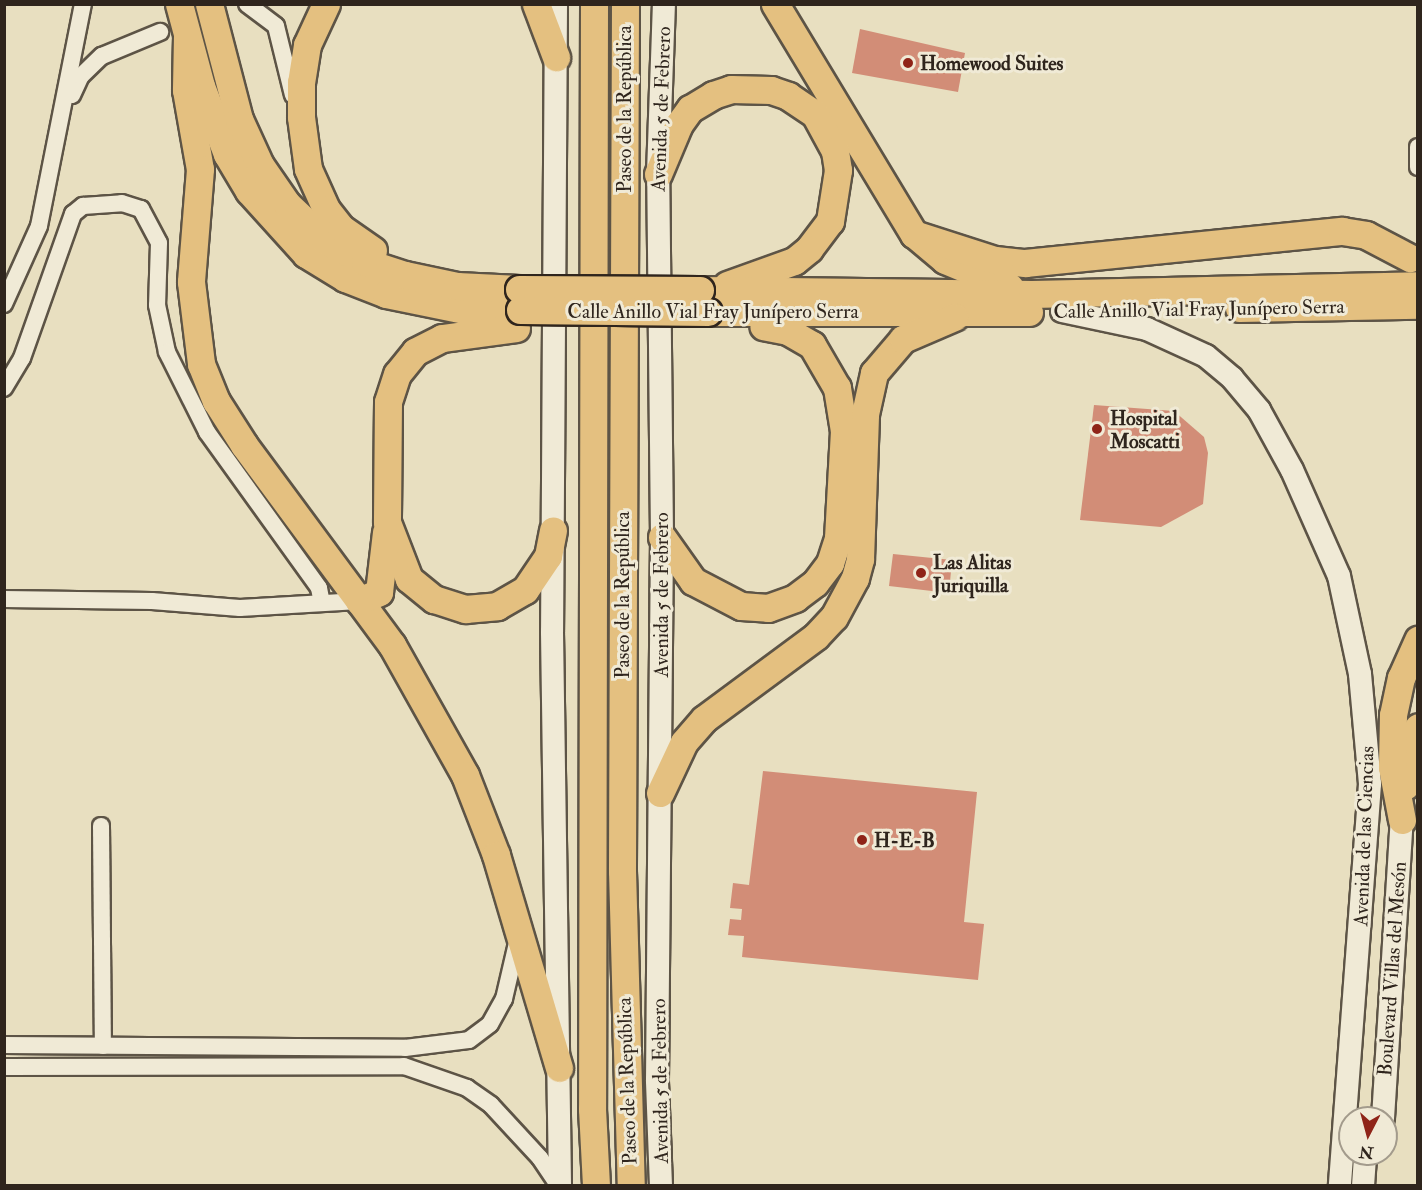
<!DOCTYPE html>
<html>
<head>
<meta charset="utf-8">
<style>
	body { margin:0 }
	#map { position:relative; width:1422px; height:1190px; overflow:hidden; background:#e8dfc0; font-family:"IM FELL Double Pica",serif }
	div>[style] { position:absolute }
	.building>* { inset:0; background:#d28d77 }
	.roads { filter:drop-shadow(2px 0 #5d5446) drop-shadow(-2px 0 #5d5446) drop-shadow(0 2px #5d5446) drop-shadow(0 -2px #5d5446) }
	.minor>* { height:16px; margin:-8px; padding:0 8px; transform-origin:8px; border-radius:8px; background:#f0ead6 }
	.secondary>* { height:22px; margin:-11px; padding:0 11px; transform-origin:11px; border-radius:11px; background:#f0ead6 }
	.trunk>* { height:27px; margin:-13.5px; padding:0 13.5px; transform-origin:13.5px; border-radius:13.5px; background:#e4c080 }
	.bridges { filter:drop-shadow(2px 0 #2f251d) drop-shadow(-2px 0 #2f251d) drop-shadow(0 2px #2f251d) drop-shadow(0 -2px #2f251d) }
	.trunk-bridge>* { height:27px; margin:-13.5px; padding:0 13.5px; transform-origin:13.5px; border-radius:13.5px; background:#e4c080 }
	.dots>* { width:16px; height:16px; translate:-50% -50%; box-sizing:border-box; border:3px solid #f0ead6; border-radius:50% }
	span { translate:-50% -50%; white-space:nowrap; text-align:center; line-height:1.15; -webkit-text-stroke:6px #f0ead6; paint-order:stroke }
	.poi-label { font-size:20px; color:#2f251d; font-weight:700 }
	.left { translate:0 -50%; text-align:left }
	.street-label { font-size:20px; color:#2f251d }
	.frame { position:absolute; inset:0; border:6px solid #2f251d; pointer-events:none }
	.north { position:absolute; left:1338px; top:1106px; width:60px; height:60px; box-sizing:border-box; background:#f0ead6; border:2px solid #a39b8c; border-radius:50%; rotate:186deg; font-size:16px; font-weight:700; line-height:24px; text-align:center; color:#2f251d }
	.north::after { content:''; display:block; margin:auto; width:21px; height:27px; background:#8f2418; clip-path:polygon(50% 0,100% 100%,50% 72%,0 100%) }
</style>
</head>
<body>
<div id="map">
	<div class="building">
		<i style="clip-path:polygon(860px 29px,965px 53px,958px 92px,852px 73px)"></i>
		<i style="clip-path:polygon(1094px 405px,1174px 411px,1204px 437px,1208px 453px,1203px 504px,1161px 527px,1080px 520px)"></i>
		<i style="clip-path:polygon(893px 554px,952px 560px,949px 593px,889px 586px)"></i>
		<i style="clip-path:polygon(763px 771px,977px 792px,964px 922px,984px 924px,978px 980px,742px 957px,744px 936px,728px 935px,730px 919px,741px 920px,742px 909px,730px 908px,733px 883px,749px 885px)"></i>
	</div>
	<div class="roads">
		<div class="minor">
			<i style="left:247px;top:4px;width:36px;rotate:37deg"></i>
			<i style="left:276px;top:26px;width:71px;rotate:76.2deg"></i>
			<i style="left:72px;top:95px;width:21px;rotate:-65deg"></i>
			<i style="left:81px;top:76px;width:29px;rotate:-44deg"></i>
			<i style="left:102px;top:56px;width:63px;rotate:-22.5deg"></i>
			<i style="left:1418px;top:147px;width:20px;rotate:90deg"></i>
			<i style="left:4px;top:304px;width:85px;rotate:-65.8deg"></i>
			<i style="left:39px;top:226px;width:226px;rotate:-78.8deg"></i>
			<i style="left:4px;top:388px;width:35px;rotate:-59deg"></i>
			<i style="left:22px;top:358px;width:153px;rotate:-70.5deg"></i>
			<i style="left:73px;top:214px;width:13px;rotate:-39deg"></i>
			<i style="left:83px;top:206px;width:39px;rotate:-4deg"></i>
			<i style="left:122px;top:203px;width:20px;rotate:18deg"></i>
			<i style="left:141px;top:209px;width:38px;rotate:62deg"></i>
			<i style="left:159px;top:243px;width:62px;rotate:91.8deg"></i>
			<i style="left:157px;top:305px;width:48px;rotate:78deg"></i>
			<i style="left:167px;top:352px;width:89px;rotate:63.4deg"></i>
			<i style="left:207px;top:432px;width:192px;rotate:54.3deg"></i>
			<i style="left:319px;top:588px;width:15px;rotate:79deg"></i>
			<i style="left:4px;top:599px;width:148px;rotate:0.8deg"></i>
			<i style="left:152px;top:601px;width:88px;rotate:4.5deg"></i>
			<i style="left:240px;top:608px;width:119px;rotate:-3.4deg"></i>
			<i style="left:101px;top:826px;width:220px;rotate:89.5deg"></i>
			<i style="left:4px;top:1045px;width:401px;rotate:0.4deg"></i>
			<i style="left:405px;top:1048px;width:64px;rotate:-7.1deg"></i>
			<i style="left:469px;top:1040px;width:26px;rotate:-37deg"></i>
			<i style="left:490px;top:1024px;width:29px;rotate:-61deg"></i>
			<i style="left:504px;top:999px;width:62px;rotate:-76.9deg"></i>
			<i style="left:4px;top:1067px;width:400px;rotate:-0.1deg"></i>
			<i style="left:404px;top:1066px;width:67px;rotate:19.2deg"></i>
			<i style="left:467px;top:1088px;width:29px;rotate:35deg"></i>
			<i style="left:491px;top:1105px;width:72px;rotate:47.2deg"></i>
			<i style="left:540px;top:1158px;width:34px;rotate:56deg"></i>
		</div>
		<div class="secondary">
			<i style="left:556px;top:4px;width:628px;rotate:90.36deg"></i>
			<i style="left:552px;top:632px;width:554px;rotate:89.17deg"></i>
			<i style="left:1062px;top:311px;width:87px;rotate:12deg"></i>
			<i style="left:1147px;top:329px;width:65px;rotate:24.6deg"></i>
			<i style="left:1206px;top:356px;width:34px;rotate:40deg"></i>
			<i style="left:1232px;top:378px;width:42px;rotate:49.8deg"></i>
			<i style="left:1259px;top:410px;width:68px;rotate:61.2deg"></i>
			<i style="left:1292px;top:470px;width:116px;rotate:66.1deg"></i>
			<i style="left:1339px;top:576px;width:100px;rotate:77.9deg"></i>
			<i style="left:1360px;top:674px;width:110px;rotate:84.8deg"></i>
			<i style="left:1370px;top:784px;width:403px;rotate:94.3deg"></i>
			<i style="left:1383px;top:1118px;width:299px;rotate:-86.4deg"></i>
			<i style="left:661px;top:1186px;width:106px;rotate:-92.2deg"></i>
			<i style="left:657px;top:1080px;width:543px;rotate:-89.47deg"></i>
			<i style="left:662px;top:537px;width:363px;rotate:-90.6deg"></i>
			<i style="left:658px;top:174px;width:170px;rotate:-88deg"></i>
			<i style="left:1363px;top:1186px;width:32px;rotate:-86deg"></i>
		</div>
		<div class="trunk">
			<i style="left:179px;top:4px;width:85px;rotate:75deg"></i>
			<i style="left:201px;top:86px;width:73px;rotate:69.1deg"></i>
			<i style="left:227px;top:154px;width:43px;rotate:59.3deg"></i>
			<i style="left:249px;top:191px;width:85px;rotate:47.9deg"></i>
			<i style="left:306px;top:254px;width:46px;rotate:31.6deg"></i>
			<i style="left:345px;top:278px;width:44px;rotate:21.3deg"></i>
			<i style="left:386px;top:294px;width:80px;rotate:11.6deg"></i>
			<i style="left:464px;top:310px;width:56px"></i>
			<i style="left:209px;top:4px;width:119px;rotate:75.4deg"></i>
			<i style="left:239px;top:119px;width:51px;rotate:65.5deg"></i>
			<i style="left:260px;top:165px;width:47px;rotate:55.3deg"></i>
			<i style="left:287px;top:204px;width:52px;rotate:43.5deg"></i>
			<i style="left:325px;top:240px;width:46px;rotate:28.8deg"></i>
			<i style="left:365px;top:262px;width:42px;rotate:18deg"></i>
			<i style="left:405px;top:275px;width:53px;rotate:11.9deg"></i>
			<i style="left:457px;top:286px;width:62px;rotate:2.8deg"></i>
			<i style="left:326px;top:4px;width:45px;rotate:114.9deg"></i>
			<i style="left:307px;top:45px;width:37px;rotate:99deg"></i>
			<i style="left:301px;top:82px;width:35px;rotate:90deg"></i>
			<i style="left:301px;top:117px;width:52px;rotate:82.3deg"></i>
			<i style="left:308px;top:169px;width:44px;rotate:65.8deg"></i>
			<i style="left:326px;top:209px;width:24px;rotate:52deg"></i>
			<i style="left:341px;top:228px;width:39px;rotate:35deg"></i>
			<i style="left:536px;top:4px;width:57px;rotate:69.3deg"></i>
			<i style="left:594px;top:4px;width:1105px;rotate:90.1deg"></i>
			<i style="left:592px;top:1109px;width:77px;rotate:87deg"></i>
			<i style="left:625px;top:4px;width:867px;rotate:90.2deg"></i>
			<i style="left:622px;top:871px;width:315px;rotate:88.4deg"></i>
			<i style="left:775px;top:4px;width:269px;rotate:58.9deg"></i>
			<i style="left:914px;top:234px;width:40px;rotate:40deg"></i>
			<i style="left:945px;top:260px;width:70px;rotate:22.6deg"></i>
			<i style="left:187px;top:36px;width:54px;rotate:91.1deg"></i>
			<i style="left:186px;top:90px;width:80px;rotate:80deg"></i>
			<i style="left:200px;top:169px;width:113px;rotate:94.6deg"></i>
			<i style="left:191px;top:282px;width:83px;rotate:83deg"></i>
			<i style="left:201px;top:364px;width:40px;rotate:68deg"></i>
			<i style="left:216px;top:401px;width:52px;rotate:57.5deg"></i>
			<i style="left:244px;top:445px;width:249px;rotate:53.5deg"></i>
			<i style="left:392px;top:645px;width:149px;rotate:60.7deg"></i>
			<i style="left:465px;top:775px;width:86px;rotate:68.8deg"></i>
			<i style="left:496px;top:855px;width:222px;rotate:73.5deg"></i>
			<i style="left:658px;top:174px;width:54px;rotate:-67.2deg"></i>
			<i style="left:679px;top:124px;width:19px;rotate:-54deg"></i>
			<i style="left:690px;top:109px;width:27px;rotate:-31deg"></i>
			<i style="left:713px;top:95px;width:19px;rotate:-18deg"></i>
			<i style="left:731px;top:89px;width:40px;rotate:1.4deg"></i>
			<i style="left:771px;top:90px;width:18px;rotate:19deg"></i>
			<i style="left:788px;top:96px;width:32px;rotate:34deg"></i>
			<i style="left:815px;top:114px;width:42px;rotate:61.6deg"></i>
			<i style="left:835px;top:151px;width:19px;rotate:81deg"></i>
			<i style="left:838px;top:170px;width:52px;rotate:98.9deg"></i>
			<i style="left:830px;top:221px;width:35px;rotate:127deg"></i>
			<i style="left:809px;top:249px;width:19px;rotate:141deg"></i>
			<i style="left:794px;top:261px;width:71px;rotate:160.3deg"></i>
			<i style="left:914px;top:234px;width:85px;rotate:17.8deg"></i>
			<i style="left:995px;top:260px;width:30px;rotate:6deg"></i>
			<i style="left:1025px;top:263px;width:319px;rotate:-5.8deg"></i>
			<i style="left:1342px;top:231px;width:24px;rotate:9deg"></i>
			<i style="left:1366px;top:235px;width:50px;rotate:27.6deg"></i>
			<i style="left:700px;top:290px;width:332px;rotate:0.7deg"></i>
			<i style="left:1032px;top:294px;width:386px;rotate:-1.3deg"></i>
			<i style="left:1239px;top:308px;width:179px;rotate:-1deg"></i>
			<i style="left:708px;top:312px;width:321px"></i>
			<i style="left:516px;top:328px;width:75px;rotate:172.3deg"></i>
			<i style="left:442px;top:338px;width:30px;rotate:153deg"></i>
			<i style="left:415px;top:352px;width:28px;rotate:129deg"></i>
			<i style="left:397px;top:374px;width:29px;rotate:108deg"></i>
			<i style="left:388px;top:402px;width:120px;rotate:90.5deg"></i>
			<i style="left:387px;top:522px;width:61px;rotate:68.9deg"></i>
			<i style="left:409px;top:579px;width:32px;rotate:39deg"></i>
			<i style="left:434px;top:599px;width:33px;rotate:18deg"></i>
			<i style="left:465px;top:609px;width:32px;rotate:-5deg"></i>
			<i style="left:497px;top:606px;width:32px;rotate:-30deg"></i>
			<i style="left:525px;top:590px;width:41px;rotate:-55.9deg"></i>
			<i style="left:548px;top:556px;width:26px;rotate:-79deg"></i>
			<i style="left:662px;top:537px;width:54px;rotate:54.8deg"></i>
			<i style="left:693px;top:581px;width:54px;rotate:27.5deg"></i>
			<i style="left:741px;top:606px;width:27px;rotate:4deg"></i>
			<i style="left:768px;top:608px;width:29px;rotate:-20deg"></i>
			<i style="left:795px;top:598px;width:25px;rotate:-37deg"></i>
			<i style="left:815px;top:583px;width:25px;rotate:-53deg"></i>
			<i style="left:830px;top:563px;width:26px;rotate:-72deg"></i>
			<i style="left:838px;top:538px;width:107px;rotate:-86.8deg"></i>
			<i style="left:844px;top:431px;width:44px;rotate:-99.2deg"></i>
			<i style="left:837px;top:388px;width:50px;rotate:-120.2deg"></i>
			<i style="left:812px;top:345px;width:28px;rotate:-150deg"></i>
			<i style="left:788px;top:331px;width:25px;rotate:-169deg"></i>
			<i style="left:359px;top:601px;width:22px;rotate:-24deg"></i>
			<i style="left:379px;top:592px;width:60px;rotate:-83.3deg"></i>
			<i style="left:1405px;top:786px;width:60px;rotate:-77.6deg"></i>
			<i style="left:660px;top:793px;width:56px;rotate:-64.8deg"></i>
			<i style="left:684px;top:742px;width:30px;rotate:-49deg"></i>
			<i style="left:704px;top:719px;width:139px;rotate:-36.5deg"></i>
			<i style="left:816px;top:636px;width:26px;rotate:-47deg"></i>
			<i style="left:834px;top:617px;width:44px;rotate:-61.7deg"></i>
			<i style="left:855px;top:578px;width:20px;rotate:-75deg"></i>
			<i style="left:860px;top:559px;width:145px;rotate:-88deg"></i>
			<i style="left:865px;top:414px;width:42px;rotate:-77.6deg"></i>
			<i style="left:874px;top:373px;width:45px;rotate:-49.5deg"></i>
			<i style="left:903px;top:339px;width:56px;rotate:-23.3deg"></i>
			<i style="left:1402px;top:820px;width:54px;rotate:-100.7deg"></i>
			<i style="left:1392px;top:767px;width:52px;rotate:-88.9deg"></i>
			<i style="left:1393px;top:715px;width:38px;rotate:-78deg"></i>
			<i style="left:1401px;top:678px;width:42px;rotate:-65.9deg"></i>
		</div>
	</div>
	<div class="bridges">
		<div class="trunk-bridge">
			<i style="left:519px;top:289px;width:181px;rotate:0.3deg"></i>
			<i style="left:520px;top:310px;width:188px;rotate:0.6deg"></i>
		</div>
	</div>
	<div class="dots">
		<i style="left:908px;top:63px;background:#8f2418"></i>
		<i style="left:1097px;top:429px;background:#8f2418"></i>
		<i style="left:921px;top:573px;background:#8f2418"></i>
		<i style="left:862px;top:840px;background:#8f2418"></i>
	</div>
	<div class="poi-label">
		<span class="left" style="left:920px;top:63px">Homewood Suites</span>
		<span class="left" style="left:1110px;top:430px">Hospital<br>Moscatti</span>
		<span class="left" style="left:933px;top:574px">Las Alitas<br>Juriquilla</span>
		<span class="left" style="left:874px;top:840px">H-E-B</span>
	</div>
	<div class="street-label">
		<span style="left:624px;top:109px;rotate:-90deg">Paseo de la República</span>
		<span style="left:661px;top:109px;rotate:-88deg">Avenida 5 de Febrero</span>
		<span style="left:1199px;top:309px;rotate:-1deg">Calle Anillo Vial Fray Junípero Serra</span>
		<span style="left:713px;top:311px">Calle Anillo Vial Fray Junípero Serra</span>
		<span style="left:622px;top:595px;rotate:-90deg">Paseo de la República</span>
		<span style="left:661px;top:595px;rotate:-90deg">Avenida 5 de Febrero</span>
		<span style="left:1364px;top:836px;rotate:-88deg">Avenida de las Ciencias</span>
		<span style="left:1392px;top:969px;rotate:-86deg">Boulevard Villas del Mesón</span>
		<span style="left:627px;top:1081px;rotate:-92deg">Paseo de la República</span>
		<span style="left:660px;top:1081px;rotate:-91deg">Avenida 5 de Febrero</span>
	</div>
	<div class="frame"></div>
	<div class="north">N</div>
</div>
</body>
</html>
